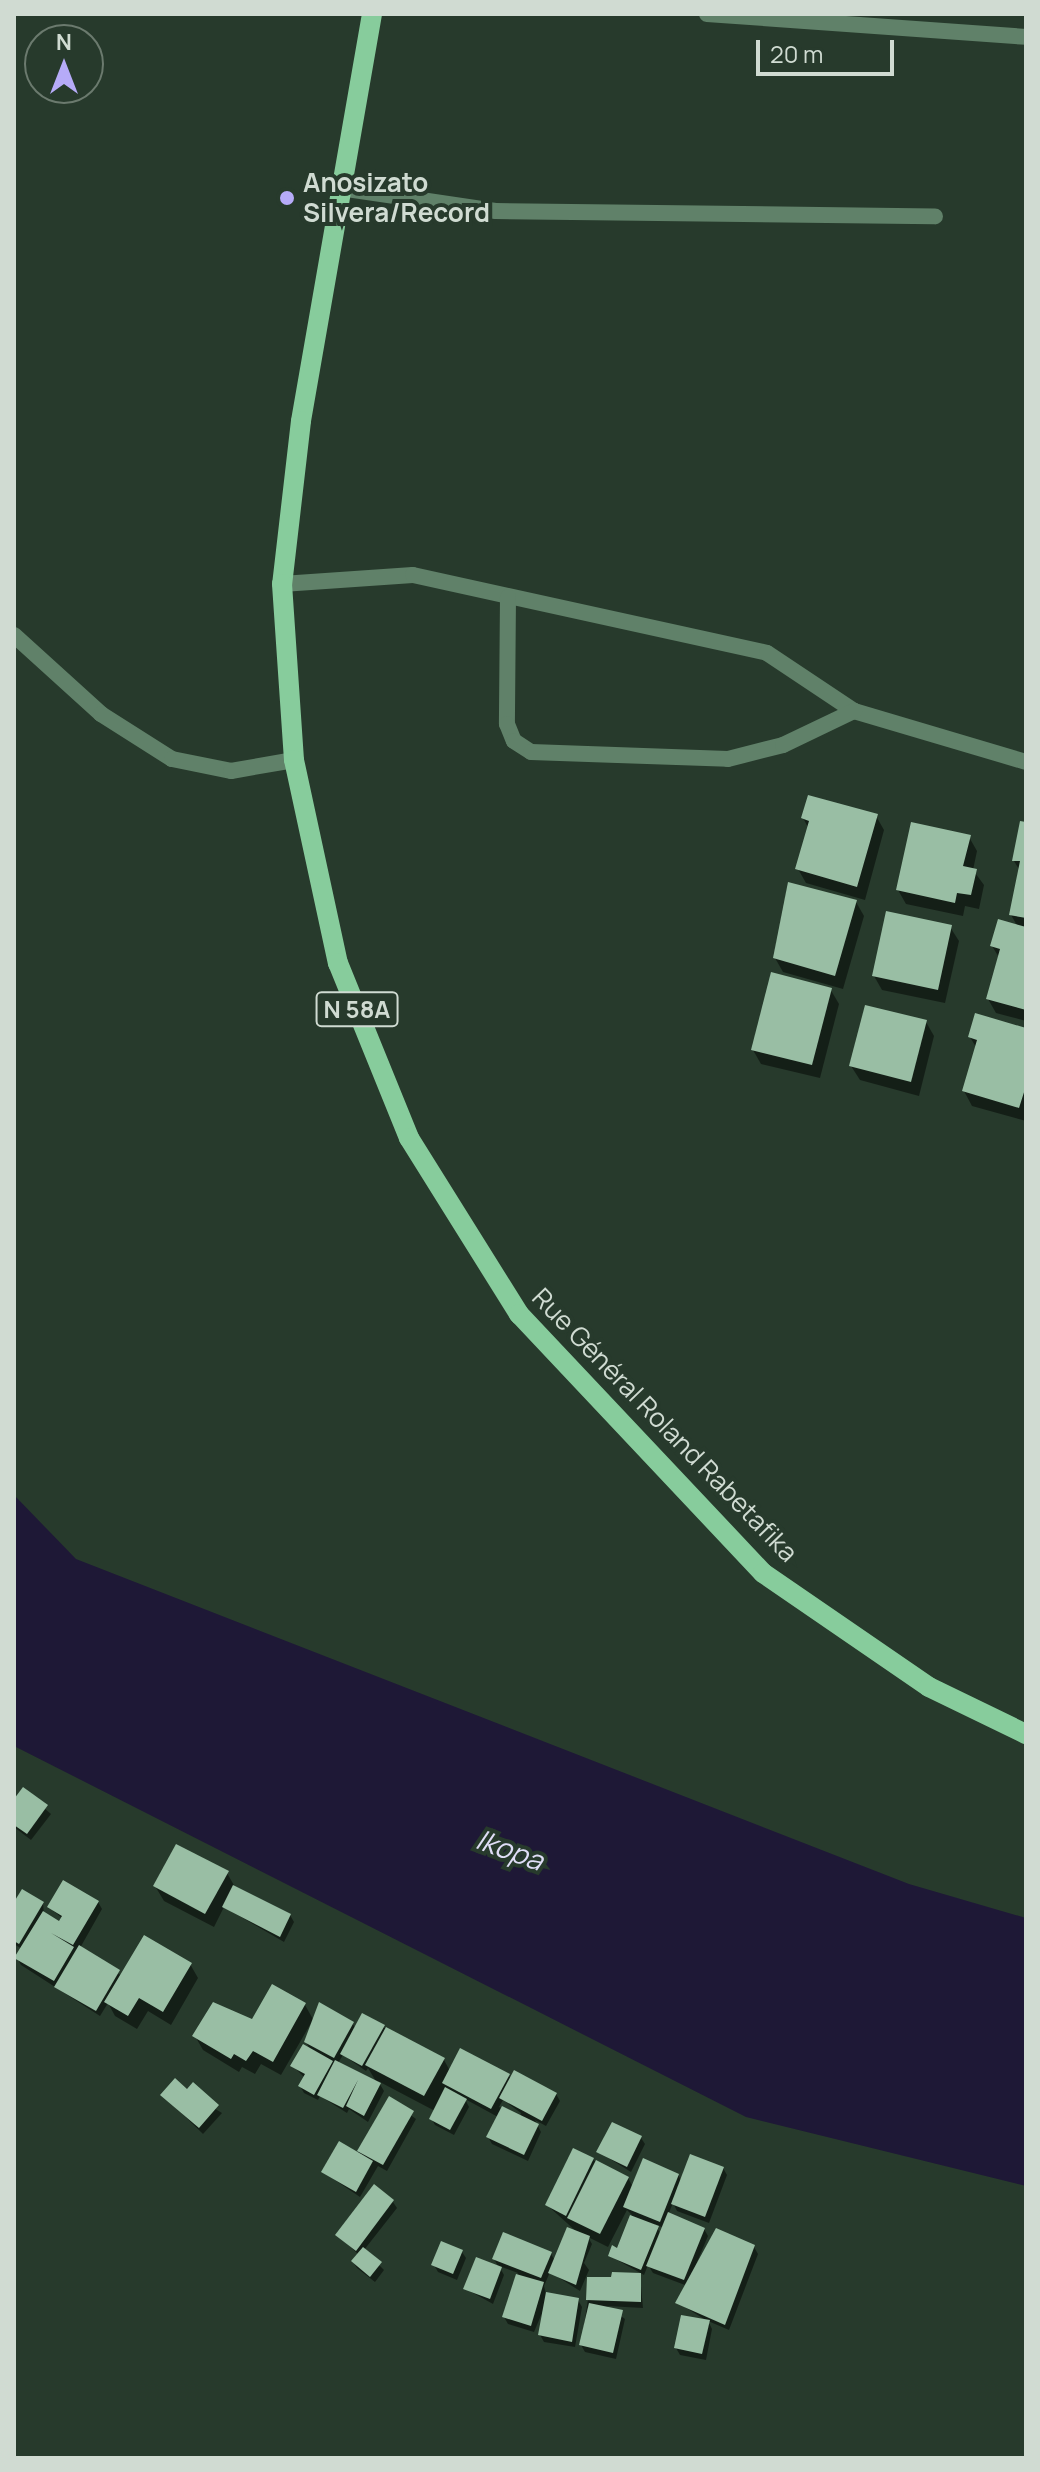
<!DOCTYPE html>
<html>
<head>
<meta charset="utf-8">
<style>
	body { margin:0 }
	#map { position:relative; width:1040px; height:2472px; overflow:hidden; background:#273a2c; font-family:Manrope,sans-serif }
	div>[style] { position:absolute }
	.water>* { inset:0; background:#1e1836 }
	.shadow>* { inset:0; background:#0007 }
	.building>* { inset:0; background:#99bea4 }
	.service>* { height:16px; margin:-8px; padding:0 8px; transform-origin:8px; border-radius:8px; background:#608169 }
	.primary>* { height:20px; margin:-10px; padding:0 10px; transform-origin:10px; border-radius:10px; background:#87cc9c }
	.dots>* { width:22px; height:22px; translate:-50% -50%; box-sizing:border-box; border:4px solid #273a2c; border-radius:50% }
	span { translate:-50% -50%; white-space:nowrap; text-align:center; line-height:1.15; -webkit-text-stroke:8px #273a2c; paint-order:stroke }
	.shield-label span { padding:2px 6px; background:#273a2c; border:2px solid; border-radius:6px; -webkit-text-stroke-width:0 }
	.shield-label { font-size:24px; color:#d0dbd2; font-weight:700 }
	.poi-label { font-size:26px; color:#d0dbd2; font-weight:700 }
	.left { translate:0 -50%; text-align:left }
	.street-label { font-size:26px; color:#d0dbd2 }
	.water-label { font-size:28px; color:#dfddf6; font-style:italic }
	.frame { position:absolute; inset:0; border:16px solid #d0dbd2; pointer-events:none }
	.north { position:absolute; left:24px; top:24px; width:80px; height:80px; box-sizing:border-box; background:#273a2c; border:2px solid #6b7a6e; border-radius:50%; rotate:0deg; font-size:22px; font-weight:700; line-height:32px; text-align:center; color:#d0dbd2 }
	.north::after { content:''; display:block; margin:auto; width:28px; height:36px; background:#b6abf8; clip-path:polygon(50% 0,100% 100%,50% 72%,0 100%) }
	.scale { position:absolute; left:756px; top:40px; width:138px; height:36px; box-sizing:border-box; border:4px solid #d0dbd2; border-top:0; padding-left:10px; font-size:24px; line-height:28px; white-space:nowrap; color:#d0dbd2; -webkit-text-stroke:6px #273a2c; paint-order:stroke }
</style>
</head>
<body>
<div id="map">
	<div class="water">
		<i style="clip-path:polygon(14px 1495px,76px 1559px,909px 1884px,1026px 1918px,1026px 2186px,746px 2117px,14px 1746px)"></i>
	</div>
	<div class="shadow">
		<i style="clip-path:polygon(876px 816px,884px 830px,865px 900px,806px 883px,798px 869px,809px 829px,803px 818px)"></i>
		<i style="clip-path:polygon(1026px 824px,1026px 1021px,996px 1013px,988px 999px,1000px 959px,992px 946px,1018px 927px,1011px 915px,1020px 871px,1014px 861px)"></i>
		<i style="clip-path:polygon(969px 837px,977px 851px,973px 870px,984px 885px,979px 909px,965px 906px,963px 916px,906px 904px,898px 890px)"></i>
		<i style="clip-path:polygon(856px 902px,864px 916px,843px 989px,783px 972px,775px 958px)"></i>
		<i style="clip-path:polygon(950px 927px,959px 941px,945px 1003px,882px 990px,874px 976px)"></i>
		<i style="clip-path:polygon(829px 987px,839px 1004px,820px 1078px,761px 1064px,753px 1050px)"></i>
		<i style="clip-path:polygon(926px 1022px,934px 1036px,919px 1096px,860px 1080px,851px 1066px)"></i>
		<i style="clip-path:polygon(1026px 1030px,1026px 1121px,972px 1106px,964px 1091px,977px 1049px,970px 1037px)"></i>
		<i style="clip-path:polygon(23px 1790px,51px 1814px,31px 1840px,14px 1827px,14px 1802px)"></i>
		<i style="clip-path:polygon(227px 1873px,235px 1887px,290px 1915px,294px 1922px,284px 1942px,224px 1907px,214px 1927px,164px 1901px,155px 1886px)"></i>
		<i style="clip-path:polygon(98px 1902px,102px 1909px,80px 1948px,122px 1976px,190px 1964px,198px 1978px,171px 2025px,148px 2011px,137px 2029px,115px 2016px,108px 2003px,100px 2016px,21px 1965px,17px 1958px,22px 1949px,14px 1944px,14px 1906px,43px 1903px,44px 1914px,60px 1924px,63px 1919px,49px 1907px)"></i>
		<i style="clip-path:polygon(evenodd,305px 2005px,314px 2021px,352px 2023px,356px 2029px,383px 2027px,444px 2060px,450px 2071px,508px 2076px,556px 2094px,560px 2101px,546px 2126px,535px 2120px,541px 2132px,528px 2161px,492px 2144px,488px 2137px,498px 2117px,465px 2099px,469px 2107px,454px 2135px,435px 2125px,431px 2118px,435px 2111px,378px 2081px,384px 2091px,368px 2122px,349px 2109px,347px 2113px,320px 2096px,318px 2100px,304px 2093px,300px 2086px,305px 2078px,293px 2066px,311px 2051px,306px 2042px,311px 2023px,281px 2075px,261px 2064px,255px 2074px,242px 2067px,239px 2072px,203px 2050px,195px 2036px,305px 2005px,343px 2055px,366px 2071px,368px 2068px,377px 2083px,338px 2063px,343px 2055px,305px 2005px,503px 2100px,521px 2113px,520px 2117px,499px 2107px,503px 2100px)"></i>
		<i style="clip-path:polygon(187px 2092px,222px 2113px,203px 2134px,163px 2095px)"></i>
		<i style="clip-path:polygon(389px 2099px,416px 2119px,387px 2171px,378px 2166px,360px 2197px,323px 2172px,357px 2154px)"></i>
		<i style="clip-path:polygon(641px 2138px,645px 2144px,631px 2172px,599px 2152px)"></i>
		<i style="clip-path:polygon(evenodd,593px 2160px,628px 2178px,633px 2187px,678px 2175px,682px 2182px,723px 2168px,727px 2175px,709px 2223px,677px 2211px,673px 2203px,668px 2215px,704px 2229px,708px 2236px,689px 2281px,754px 2247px,758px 2254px,729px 2330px,708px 2321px,712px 2329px,706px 2360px,680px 2355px,676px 2348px,704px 2319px,677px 2302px,685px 2285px,653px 2273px,648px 2265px,644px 2275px,610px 2256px,618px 2250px,632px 2215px,627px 2210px,608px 2247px,588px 2237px,592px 2244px,584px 2263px,589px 2270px,580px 2291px,550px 2272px,544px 2286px,546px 2294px,578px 2300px,582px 2307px,575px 2347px,544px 2342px,540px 2335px,547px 2301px,534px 2332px,508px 2324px,504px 2317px,518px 2273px,499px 2266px,504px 2275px,493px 2304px,466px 2289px,499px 2268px,494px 2259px,551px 2254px,555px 2261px,578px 2233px,547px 2205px,593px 2160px,655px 2224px,664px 2228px,661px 2235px,655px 2224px)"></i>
		<i style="clip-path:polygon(393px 2202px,397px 2208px,364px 2250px,384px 2270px,375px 2282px,357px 2268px,353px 2262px,359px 2255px,338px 2235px)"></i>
		<i style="clip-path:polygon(462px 2252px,466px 2258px,457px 2280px,438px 2272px,434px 2265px)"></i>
		<i style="clip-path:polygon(640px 2275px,643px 2308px,607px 2306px,625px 2319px,616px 2359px,585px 2352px,581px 2345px,588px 2299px,613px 2279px)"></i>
	</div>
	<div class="building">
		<i style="clip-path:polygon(808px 795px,878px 814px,857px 887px,795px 869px,809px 821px,801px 818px)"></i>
		<i style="clip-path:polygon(1020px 821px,1026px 822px,1026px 918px,1009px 915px,1020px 861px,1012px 861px)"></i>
		<i style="clip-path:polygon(911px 822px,971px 835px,963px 866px,977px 869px,971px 895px,957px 893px,955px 903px,896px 890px)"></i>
		<i style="clip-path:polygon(788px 882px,857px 900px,835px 976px,773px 958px)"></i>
		<i style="clip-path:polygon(886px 911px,952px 925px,938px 990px,872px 976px)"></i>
		<i style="clip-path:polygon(998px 919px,1026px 927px,1026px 1010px,986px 999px,1000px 949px,990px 946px)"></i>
		<i style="clip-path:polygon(771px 972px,832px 988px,812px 1065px,751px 1050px)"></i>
		<i style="clip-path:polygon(865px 1005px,927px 1020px,911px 1082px,849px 1066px)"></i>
		<i style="clip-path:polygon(975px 1013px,1026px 1028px,1026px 1086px,1019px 1108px,962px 1091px,977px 1040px,968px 1037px)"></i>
		<i style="clip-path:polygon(23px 1787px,48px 1805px,27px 1834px,14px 1825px,14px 1799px)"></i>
		<i style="clip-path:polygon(176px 1844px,229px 1871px,205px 1914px,153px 1886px)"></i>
		<i style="clip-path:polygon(63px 1880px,99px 1901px,73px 1945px,51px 1933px,74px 1947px,54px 1981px,14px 1958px,43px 1911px,59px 1921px,62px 1916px,47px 1907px)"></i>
		<i style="clip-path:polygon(233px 1885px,291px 1914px,280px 1937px,222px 1907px)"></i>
		<i style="clip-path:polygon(22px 1889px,44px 1902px,19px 1944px,14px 1941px,14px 1902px)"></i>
		<i style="clip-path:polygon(144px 1935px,192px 1963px,163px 2012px,139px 1998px,128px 2016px,104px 2002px)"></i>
		<i style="clip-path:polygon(79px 1945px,120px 1970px,96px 2011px,54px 1987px)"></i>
		<i style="clip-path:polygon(272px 1984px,306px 2003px,273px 2062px,253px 2051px,246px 2061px,234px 2054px,231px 2059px,192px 2036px,213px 2002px,252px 2019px)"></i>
		<i style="clip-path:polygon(319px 2002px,354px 2022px,334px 2058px,304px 2042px)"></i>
		<i style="clip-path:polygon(362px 2013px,385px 2025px,362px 2066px,340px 2054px)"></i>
		<i style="clip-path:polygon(386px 2027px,445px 2058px,424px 2096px,365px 2065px)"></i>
		<i style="clip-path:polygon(303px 2044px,333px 2061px,314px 2095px,298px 2086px,305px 2074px,290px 2066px)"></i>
		<i style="clip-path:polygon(460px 2048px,510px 2074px,491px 2109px,442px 2083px)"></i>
		<i style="clip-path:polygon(335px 2060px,381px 2083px,364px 2116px,346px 2106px,358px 2080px,343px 2108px,317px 2095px)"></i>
		<i style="clip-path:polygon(514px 2070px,557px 2093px,542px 2121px,499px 2098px)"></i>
		<i style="clip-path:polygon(175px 2078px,187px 2089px,193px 2082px,219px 2105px,199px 2128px,160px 2095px)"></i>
		<i style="clip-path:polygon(445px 2087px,467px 2099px,450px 2130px,429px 2119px)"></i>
		<i style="clip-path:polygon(389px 2096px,414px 2111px,383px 2165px,357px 2151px)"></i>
		<i style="clip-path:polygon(502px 2106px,539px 2124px,524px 2155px,486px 2137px)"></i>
		<i style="clip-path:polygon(612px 2122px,642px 2136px,627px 2167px,596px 2152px)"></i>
		<i style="clip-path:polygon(339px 2141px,373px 2161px,356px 2192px,321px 2172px)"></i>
		<i style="clip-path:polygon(573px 2148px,594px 2158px,566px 2216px,545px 2205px)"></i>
		<i style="clip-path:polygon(690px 2154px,724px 2167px,705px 2217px,671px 2204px)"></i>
		<i style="clip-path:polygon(643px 2158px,679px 2174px,660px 2222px,623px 2207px)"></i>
		<i style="clip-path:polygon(596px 2160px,629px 2177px,600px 2234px,567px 2218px)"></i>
		<i style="clip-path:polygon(374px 2184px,394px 2200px,356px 2251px,335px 2235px)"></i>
		<i style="clip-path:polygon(668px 2212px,705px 2228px,684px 2280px,646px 2266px)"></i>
		<i style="clip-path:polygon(630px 2215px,659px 2226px,641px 2270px,608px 2256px,612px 2245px,617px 2248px)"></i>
		<i style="clip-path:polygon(567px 2227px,590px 2236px,576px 2285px,548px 2273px)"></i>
		<i style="clip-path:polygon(716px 2228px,755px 2245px,725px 2325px,675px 2303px)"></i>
		<i style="clip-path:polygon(503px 2232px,552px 2252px,541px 2278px,492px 2259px)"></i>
		<i style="clip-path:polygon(441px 2241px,463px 2250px,453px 2274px,431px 2265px)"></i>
		<i style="clip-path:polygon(363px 2247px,382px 2262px,370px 2277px,351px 2261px)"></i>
		<i style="clip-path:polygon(476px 2257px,502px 2267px,490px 2299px,463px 2289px)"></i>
		<i style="clip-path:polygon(612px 2272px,641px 2273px,641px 2302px,586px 2300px,587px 2277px,611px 2277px)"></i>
		<i style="clip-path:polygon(516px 2274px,544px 2282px,531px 2326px,502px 2317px)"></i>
		<i style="clip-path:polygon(546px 2292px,579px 2298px,572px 2342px,538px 2335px)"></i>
		<i style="clip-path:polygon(589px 2303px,623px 2310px,613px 2353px,579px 2345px)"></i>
		<i style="clip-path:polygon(681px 2315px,710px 2320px,702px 2354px,674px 2348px)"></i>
	</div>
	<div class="service">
		<i style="left:707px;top:14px;width:320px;rotate:4.1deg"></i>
		<i style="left:340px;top:188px;width:157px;rotate:8.4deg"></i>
		<i style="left:495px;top:211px;width:440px;rotate:0.7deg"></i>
		<i style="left:282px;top:584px;width:131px;rotate:-3.9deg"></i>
		<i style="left:413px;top:575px;width:362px;rotate:12.4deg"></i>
		<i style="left:767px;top:653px;width:105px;rotate:33.7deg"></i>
		<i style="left:854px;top:711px;width:179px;rotate:16.5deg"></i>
		<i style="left:508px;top:597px;width:127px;rotate:90.5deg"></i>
		<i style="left:507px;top:724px;width:18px;rotate:68deg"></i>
		<i style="left:514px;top:741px;width:20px;rotate:33deg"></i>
		<i style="left:531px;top:752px;width:197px;rotate:2deg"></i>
		<i style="left:728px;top:759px;width:57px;rotate:-14.3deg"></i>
		<i style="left:783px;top:745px;width:79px;rotate:-25.6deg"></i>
		<i style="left:14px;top:635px;width:118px;rotate:42.2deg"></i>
		<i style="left:101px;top:714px;width:84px;rotate:32.4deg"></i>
		<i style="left:172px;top:759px;width:60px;rotate:11.5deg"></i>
		<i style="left:231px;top:771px;width:64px;rotate:-9.9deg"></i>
	</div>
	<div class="primary">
		<i style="left:372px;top:14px;width:413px;rotate:99.9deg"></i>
		<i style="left:301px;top:421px;width:164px;rotate:96.6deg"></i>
		<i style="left:282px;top:584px;width:176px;rotate:86.1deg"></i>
		<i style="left:294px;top:760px;width:208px;rotate:77.8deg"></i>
		<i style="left:338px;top:963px;width:189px;rotate:67.9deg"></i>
		<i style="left:409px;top:1138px;width:208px;rotate:58deg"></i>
		<i style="left:519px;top:1314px;width:356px;rotate:46.7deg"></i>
		<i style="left:763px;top:1573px;width:201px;rotate:34.5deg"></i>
		<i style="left:929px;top:1687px;width:108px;rotate:25.9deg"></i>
	</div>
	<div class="dots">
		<i style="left:287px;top:198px;background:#b6abf8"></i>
	</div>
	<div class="shield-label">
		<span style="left:357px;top:1009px">N 58A</span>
	</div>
	<div class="poi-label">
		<span class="left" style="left:303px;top:198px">Anosizato<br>Silvera/Record</span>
	</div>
	<div class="street-label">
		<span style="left:665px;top:1425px;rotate:46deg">Rue Général Roland Rabetafika</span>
	</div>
	<div class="water-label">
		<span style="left:510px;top:1849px;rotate:20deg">Ikopa</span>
	</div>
	<div class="frame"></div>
	<div class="north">N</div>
	<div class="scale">20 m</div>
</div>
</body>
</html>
